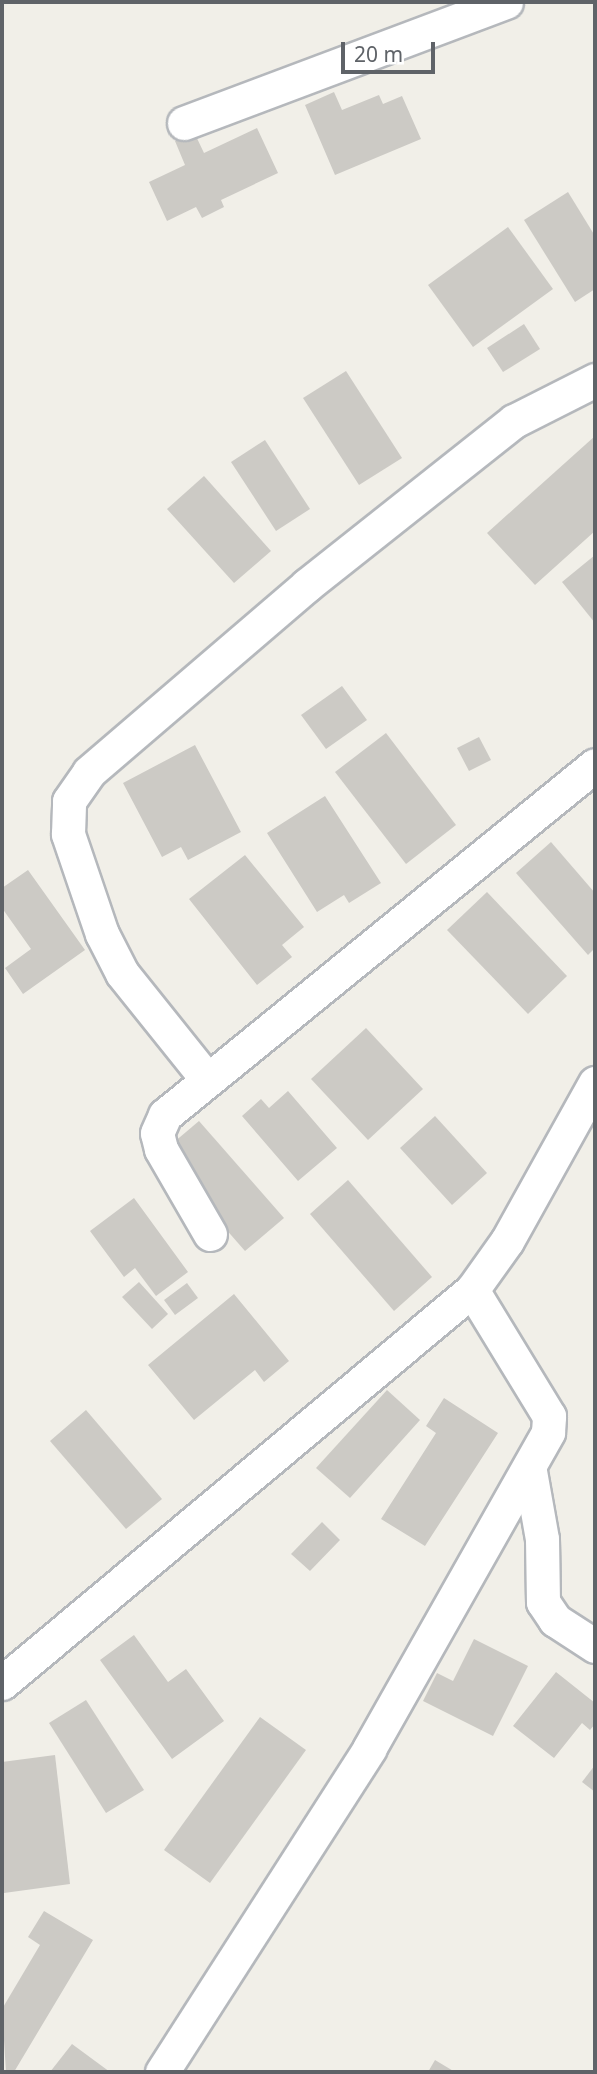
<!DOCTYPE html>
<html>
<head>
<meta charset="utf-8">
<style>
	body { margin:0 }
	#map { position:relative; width:597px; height:2074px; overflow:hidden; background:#f1efe8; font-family:"Noto Sans",sans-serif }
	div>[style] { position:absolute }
	.building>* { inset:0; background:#cccac5 }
	.roads { filter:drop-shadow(2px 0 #b5b8bc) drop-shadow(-2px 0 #b5b8bc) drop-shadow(0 2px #b5b8bc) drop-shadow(0 -2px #b5b8bc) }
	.street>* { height:33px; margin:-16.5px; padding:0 16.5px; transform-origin:16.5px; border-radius:16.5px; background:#fff }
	span { translate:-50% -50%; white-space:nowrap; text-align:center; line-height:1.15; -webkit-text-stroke:5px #fff; paint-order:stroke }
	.frame { position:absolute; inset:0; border:4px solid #5f6368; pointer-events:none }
	.scale { position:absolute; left:341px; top:42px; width:94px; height:32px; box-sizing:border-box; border:4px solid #5f6368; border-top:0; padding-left:9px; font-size:21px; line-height:24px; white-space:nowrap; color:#5f6368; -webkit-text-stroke:5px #fff; paint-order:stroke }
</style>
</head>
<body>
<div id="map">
	<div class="building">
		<i style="clip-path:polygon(334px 92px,342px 110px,379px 95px,383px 104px,402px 96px,421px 139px,335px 175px,305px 105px)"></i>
		<i style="clip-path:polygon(257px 128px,278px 173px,221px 200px,224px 207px,202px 218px,196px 207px,167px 221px,149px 182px,185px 165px,175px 141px,194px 132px,204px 153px)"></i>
		<i style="clip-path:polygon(568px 192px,595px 236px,595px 289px,575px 302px,524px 220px)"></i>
		<i style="clip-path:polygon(508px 227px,553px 289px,473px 347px,428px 285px)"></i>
		<i style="clip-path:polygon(524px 324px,540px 349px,503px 372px,487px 348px)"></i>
		<i style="clip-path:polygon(346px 371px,402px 458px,359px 485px,303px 398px)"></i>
		<i style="clip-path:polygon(595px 436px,595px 531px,535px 585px,487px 533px)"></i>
		<i style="clip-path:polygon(265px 440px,310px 509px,276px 531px,231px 462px)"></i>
		<i style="clip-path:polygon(204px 476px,271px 551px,234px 583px,167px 509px)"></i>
		<i style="clip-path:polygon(595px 555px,595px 623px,562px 582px)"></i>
		<i style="clip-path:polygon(342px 686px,367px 720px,326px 749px,301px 715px)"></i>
		<i style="clip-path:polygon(386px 733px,456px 825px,406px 864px,335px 772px)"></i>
		<i style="clip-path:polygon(479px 737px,491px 760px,469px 771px,457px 748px)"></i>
		<i style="clip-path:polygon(195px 745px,241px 832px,188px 860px,181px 847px,162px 857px,123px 783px)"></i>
		<i style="clip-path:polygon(325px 796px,381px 883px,349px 903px,344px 895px,317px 912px,267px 833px)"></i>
		<i style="clip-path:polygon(551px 842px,595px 893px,595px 948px,588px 955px,516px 873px)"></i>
		<i style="clip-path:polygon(245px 855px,304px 927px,282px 945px,292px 957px,257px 985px,189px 899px)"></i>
		<i style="clip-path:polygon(28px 870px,85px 950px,23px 994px,5px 968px,31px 949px,2px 908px,2px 888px)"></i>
		<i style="clip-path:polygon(487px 892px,567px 976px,528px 1014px,447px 930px)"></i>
		<i style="clip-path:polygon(366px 1028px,423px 1089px,368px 1140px,311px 1079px)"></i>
		<i style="clip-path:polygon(288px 1091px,337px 1148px,298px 1181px,242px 1116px,261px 1099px,269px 1108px)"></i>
		<i style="clip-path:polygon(435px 1116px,487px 1173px,452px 1205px,400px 1148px)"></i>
		<i style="clip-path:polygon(199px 1121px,284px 1218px,245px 1251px,160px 1154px)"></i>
		<i style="clip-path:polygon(348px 1180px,432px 1277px,394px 1311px,310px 1214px)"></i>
		<i style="clip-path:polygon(134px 1198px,188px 1272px,156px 1296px,135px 1268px,124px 1277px,90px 1231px)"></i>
		<i style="clip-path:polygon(139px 1282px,168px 1314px,152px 1329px,122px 1297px)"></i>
		<i style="clip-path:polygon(187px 1283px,198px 1298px,175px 1315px,164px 1300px)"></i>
		<i style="clip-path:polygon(234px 1294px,289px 1361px,264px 1382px,255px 1370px,194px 1420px,148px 1365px)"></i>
		<i style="clip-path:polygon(387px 1390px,420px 1420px,350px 1498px,316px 1468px)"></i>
		<i style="clip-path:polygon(444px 1398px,498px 1433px,425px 1546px,381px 1519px,436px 1433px,426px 1426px)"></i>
		<i style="clip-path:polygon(86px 1410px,162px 1499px,126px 1529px,50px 1441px)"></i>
		<i style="clip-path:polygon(322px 1522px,340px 1540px,310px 1571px,291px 1554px)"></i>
		<i style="clip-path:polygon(134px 1635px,168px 1682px,186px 1669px,224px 1721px,172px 1759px,100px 1660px)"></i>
		<i style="clip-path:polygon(474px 1639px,528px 1666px,493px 1736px,423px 1701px,437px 1673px,453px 1681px)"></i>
		<i style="clip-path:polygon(556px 1672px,595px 1703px,595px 1724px,590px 1730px,582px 1723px,554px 1758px,513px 1726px)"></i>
		<i style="clip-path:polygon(86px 1700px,144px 1790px,106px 1813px,49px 1723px)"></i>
		<i style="clip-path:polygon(260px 1717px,306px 1750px,210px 1883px,164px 1850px)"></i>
		<i style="clip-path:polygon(55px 1755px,70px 1884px,4px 1893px,2px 1762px)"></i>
		<i style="clip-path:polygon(595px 1765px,595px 1792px,582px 1782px)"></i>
		<i style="clip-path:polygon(44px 1911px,93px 1940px,14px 2072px,6px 2072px,2px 2009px,40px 1945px,28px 1937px)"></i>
		<i style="clip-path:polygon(72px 2044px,110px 2072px,50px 2072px)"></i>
		<i style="clip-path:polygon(435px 2060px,455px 2072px,428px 2072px)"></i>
	</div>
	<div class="roads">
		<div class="street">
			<i style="left:184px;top:123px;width:344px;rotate:-20.6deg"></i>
			<i style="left:206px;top:1078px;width:134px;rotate:-128.7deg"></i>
			<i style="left:122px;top:973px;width:44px;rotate:-117.1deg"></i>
			<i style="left:102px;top:934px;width:106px;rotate:-108.8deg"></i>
			<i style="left:68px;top:834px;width:33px;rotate:-88deg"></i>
			<i style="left:69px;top:801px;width:35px;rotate:-55deg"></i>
			<i style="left:89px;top:772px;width:287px;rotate:-40.6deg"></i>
			<i style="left:307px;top:585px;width:264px;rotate:-38.4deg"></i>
			<i style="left:514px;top:421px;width:91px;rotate:-26.8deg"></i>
			<i style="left:210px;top:1234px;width:98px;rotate:-120deg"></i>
			<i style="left:161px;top:1149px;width:16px;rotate:-104deg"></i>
			<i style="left:157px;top:1133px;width:20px;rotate:-66deg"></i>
			<i style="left:165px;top:1115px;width:554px;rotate:-39.14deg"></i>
			<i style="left:530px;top:1471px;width:69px;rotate:80deg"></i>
			<i style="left:542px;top:1539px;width:63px;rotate:89.1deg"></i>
			<i style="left:543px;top:1602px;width:22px;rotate:56deg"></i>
			<i style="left:555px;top:1620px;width:48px;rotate:33deg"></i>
			<i style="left:2px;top:1683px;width:613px;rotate:-39.9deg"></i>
			<i style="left:472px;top:1290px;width:60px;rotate:-54.5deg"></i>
			<i style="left:507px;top:1241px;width:181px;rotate:-60.9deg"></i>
			<i style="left:162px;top:2072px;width:384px;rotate:-57.3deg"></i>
			<i style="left:369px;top:1749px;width:364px;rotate:-60.5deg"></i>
			<i style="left:548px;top:1432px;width:16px;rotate:-86deg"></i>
			<i style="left:549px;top:1416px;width:148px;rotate:-121.4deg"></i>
		</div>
	</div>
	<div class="frame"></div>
	<div class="scale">20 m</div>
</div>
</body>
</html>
